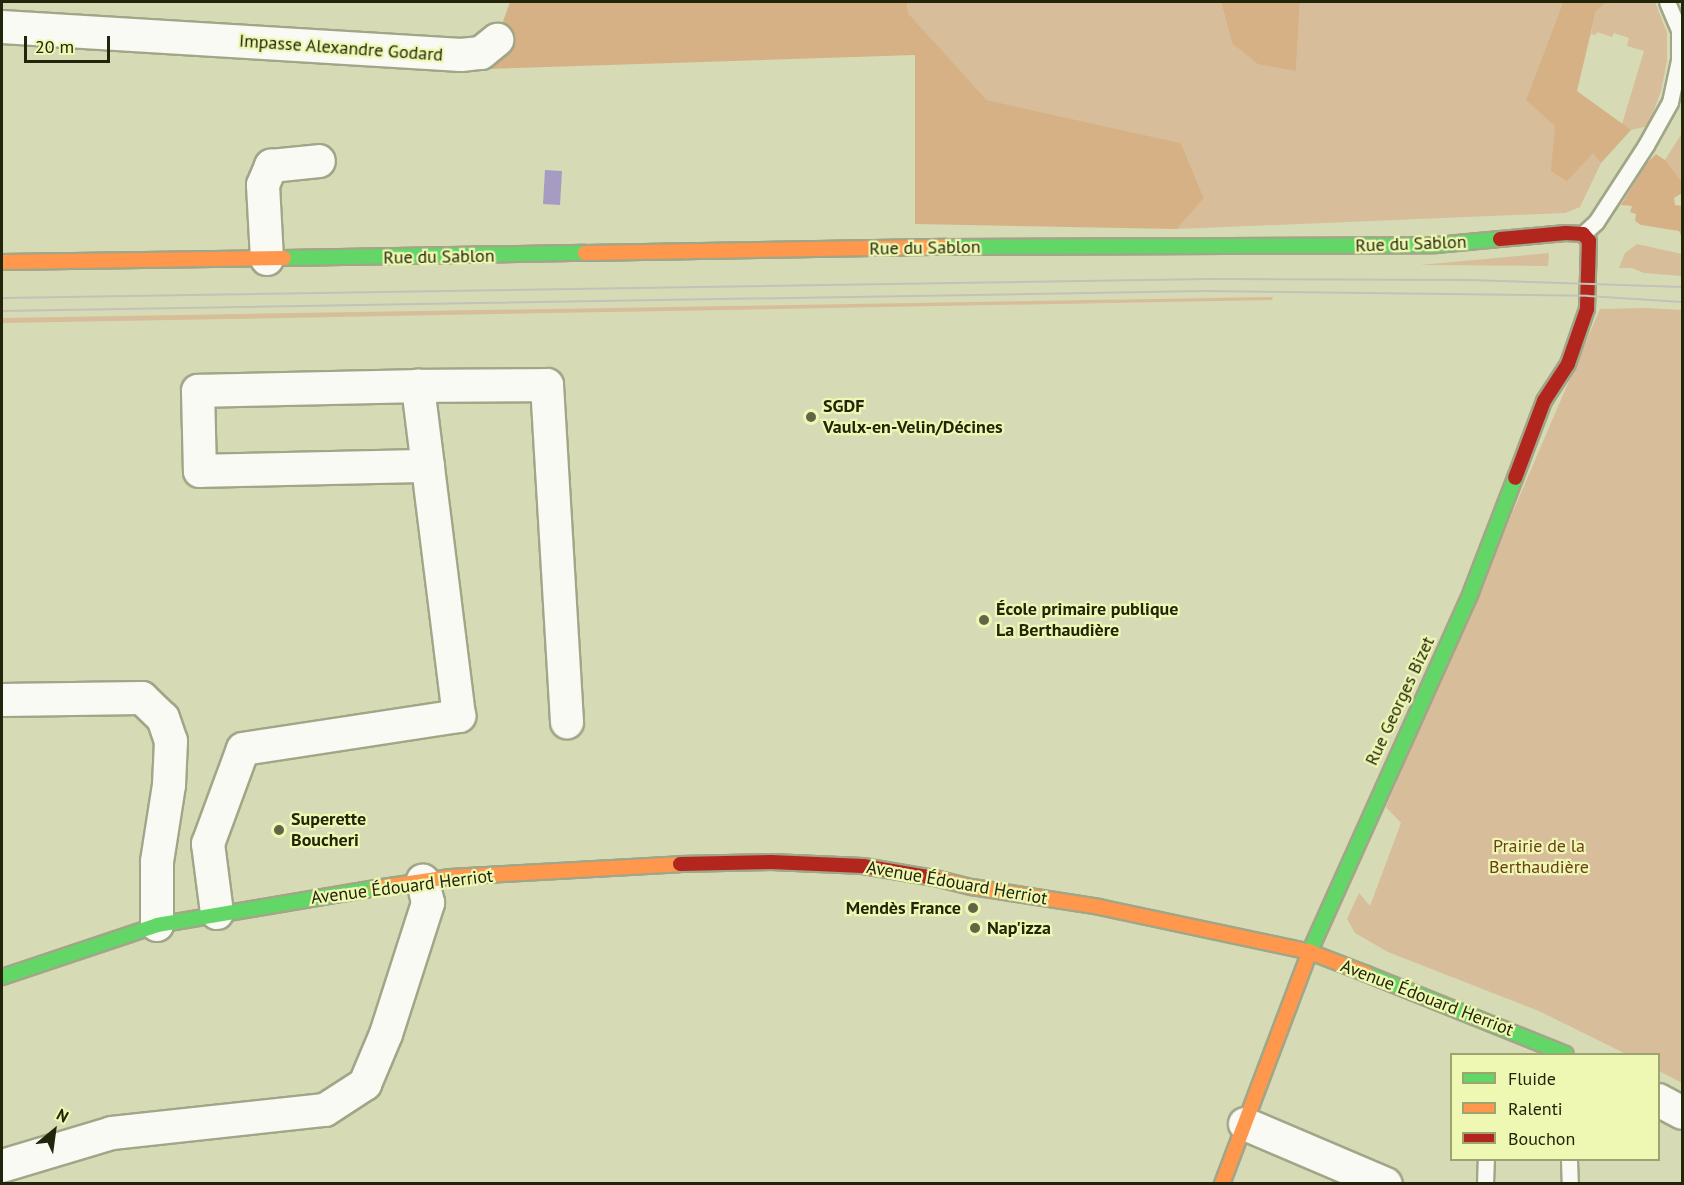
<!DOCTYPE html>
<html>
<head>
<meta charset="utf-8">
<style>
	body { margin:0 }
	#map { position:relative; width:1684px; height:1185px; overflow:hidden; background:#d6dbb5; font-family:"PT Sans",sans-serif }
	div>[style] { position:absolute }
	.green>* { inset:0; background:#d7bd99 }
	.forest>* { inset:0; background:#d6b185 }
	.water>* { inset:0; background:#a69bc2 }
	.roads { filter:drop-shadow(2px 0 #a2a688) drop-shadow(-2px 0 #a2a688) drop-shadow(0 2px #a2a688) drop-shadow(0 -2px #a2a688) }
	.lane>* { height:15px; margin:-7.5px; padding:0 7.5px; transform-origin:7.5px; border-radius:7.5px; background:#f9faf4 }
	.street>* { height:32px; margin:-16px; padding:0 16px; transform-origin:16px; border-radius:16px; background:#f9faf4 }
	.fast>* { height:14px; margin:-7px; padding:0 7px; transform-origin:7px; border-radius:7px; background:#63d668 }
	.slow>* { height:14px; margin:-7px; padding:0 7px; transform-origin:7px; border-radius:7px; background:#ff974d }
	.jam>* { height:14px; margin:-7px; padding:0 7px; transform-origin:7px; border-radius:7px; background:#b3261e }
	.tram>* { height:1.5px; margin:-0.75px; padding:0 0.75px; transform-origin:0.75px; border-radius:0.75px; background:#c2c2b8 }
	.dots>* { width:16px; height:16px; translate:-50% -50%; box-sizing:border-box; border:3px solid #eef8b3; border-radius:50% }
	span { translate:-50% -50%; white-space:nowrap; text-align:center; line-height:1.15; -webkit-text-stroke:4.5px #eef8b3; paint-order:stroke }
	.street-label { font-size:18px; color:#23250a }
	.poi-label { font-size:18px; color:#23250a; font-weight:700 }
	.left { translate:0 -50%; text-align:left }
	.right { translate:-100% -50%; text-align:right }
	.park-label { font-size:18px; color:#6d3d19 }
	.frame { position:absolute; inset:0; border:3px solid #23250a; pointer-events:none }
	.legend { position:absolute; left:1450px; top:1053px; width:210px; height:108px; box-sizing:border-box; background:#eef8b3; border:2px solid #9da46f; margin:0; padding:8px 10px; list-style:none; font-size:18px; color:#23250a }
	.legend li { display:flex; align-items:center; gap:12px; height:30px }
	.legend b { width:30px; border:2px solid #9da46f }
	.north { position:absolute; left:24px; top:1101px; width:60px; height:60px; -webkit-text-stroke:4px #eef8b3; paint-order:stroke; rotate:29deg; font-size:16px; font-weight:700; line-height:24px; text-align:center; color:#23250a }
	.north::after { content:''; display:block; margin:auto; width:21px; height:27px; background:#23250a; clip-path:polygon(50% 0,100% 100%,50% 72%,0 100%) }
	.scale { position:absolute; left:24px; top:36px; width:86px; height:27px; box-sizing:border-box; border:3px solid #23250a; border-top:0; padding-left:8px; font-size:18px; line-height:21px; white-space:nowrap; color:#23250a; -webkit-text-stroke:4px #eef8b3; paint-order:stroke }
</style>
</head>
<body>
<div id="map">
	<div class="green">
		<i style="clip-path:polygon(907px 2px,1221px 2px,1232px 43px,1296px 71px,1300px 2px,1563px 2px,1526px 100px,1593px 153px,1601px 163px,1580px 207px,1565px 213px,1177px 229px,1204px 198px,1181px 143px,987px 100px,908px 13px)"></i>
		<i style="clip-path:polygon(1607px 2px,1655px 2px,1667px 33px,1667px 61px,1661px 91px,1648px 126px,1631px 130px,1622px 124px,1644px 51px,1627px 46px,1629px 38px,1614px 33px,1612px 37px,1597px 32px,1596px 35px,1591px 34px,1596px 11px)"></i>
		<i style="clip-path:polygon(1682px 133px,1682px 182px,1665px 160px)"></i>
		<i style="clip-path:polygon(1637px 244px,1682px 254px,1682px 276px,1644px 273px,1632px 268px,1619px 268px,1625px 253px)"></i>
		<i style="clip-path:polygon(1549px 253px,1548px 266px,1420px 265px)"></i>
		<i style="clip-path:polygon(1273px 297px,1272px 300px,2px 323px,2px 318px)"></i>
		<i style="clip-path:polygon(1645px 308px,1682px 310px,1682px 1083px,1659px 1071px,1658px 1054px,1626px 1054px,1539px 1011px,1388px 952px,1355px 933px,1347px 919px,1359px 893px,1370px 906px,1401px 823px,1386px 807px,1600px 309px)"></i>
	</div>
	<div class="forest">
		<i style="clip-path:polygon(510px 2px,907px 2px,908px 13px,987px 100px,1181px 143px,1204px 198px,1177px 229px,915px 224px,915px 55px,486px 69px)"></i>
		<i style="clip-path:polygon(1221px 2px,1300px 2px,1296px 71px,1258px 64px,1232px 43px)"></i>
		<i style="clip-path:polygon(1563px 2px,1607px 2px,1596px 11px,1577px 91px,1631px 130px,1601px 163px,1593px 153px,1567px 181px,1551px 171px,1555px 126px,1526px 100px)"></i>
		<i style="clip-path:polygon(1656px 154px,1665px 160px,1682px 182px,1682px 193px,1674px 198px,1675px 205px,1682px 206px,1682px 238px,1679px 231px,1641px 225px,1635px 221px,1636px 214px,1630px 212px,1632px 206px,1621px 205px,1646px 164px)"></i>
	</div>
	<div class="water">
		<i style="clip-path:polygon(545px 170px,562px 171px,560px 205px,543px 204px)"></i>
	</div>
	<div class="roads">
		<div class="lane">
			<i style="left:1583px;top:234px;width:18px;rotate:-43deg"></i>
			<i style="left:1596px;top:222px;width:92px;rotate:-57deg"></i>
			<i style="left:1646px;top:145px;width:49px;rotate:-60.8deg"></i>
			<i style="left:1670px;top:102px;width:43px;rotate:-77.9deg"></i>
			<i style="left:1679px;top:60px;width:30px;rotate:-90deg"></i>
			<i style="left:1679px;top:30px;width:30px;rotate:-113deg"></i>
			<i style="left:1569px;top:1160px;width:24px;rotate:88deg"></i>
			<i style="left:1485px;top:1184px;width:24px;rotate:-88deg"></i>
		</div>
		<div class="street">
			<i style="left:2px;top:27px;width:460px;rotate:3.5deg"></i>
			<i style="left:461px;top:55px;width:20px;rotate:-6deg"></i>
			<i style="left:481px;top:53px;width:21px;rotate:-39deg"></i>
			<i style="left:267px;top:259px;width:74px;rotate:-93.1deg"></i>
			<i style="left:263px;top:185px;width:21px;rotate:-67deg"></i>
			<i style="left:271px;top:166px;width:48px;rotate:-5.9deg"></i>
			<i style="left:418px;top:386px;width:220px;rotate:178.7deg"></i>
			<i style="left:198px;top:391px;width:80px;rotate:88.6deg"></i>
			<i style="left:200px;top:471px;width:228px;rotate:-1.3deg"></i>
			<i style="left:2px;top:700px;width:140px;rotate:-0.8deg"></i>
			<i style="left:142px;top:698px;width:29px;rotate:44deg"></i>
			<i style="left:163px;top:718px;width:24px;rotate:71deg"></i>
			<i style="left:171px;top:741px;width:44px;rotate:92.6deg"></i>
			<i style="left:169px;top:785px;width:78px;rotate:98.9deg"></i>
			<i style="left:157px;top:862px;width:63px;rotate:90deg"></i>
			<i style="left:217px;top:913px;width:70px;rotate:-97.4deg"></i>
			<i style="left:208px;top:844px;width:101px;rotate:-69.8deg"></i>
			<i style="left:243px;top:749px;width:219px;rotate:-8.7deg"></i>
			<i style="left:459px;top:716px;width:333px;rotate:-97.1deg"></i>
			<i style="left:418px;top:386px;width:129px;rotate:-0.4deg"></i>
			<i style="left:547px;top:385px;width:338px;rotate:86.6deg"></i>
			<i style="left:1658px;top:1100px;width:27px;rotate:28deg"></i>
			<i style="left:1245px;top:1124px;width:153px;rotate:23.1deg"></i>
			<i style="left:2px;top:1166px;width:115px;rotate:-16.7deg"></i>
			<i style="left:112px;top:1133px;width:214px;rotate:-6.2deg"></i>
			<i style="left:325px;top:1110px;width:48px;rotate:-33deg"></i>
			<i style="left:365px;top:1084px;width:54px;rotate:-67.2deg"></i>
			<i style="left:386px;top:1034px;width:138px;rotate:-72.2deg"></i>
			<i style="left:428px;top:903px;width:23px;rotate:-103deg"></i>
		</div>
		<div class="fast">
			<i style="left:946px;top:247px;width:490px;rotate:-0.2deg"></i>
			<i style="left:1436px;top:245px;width:64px;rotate:-5.4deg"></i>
			<i style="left:284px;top:258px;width:301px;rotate:-1deg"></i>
			<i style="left:1310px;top:951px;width:393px;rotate:-65.8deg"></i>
			<i style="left:1471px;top:592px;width:122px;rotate:-68.9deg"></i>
			<i style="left:1367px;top:974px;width:214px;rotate:21.9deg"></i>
			<i style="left:2px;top:977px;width:163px;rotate:-18.5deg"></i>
			<i style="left:157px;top:925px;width:222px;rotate:-9.6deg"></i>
		</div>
		<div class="slow">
			<i style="left:585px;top:253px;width:361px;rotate:-1deg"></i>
			<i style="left:2px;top:262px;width:282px;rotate:-0.8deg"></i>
			<i style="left:935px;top:878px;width:38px;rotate:14deg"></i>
			<i style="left:972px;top:887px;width:129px;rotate:8.9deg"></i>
			<i style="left:1099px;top:907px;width:216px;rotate:12deg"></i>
			<i style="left:1310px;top:952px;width:61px;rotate:21.1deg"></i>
			<i style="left:376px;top:888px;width:75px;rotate:-8.5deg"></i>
			<i style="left:450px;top:877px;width:230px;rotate:-3.2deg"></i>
			<i style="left:1222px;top:1184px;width:249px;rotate:-69.3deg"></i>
		</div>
		<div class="jam">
			<i style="left:1500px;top:239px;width:66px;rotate:-5.2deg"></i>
			<i style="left:1566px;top:233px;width:17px;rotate:3deg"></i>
			<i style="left:1583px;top:234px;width:9px;rotate:49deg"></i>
			<i style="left:1589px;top:241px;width:68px;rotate:91.7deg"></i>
			<i style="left:1587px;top:309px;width:58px;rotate:109.1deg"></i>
			<i style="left:1568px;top:364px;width:44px;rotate:123deg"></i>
			<i style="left:1544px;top:401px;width:82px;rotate:110.6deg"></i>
			<i style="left:680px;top:864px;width:91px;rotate:-1.3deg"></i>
			<i style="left:771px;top:862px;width:92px;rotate:2.5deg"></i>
			<i style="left:863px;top:866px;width:73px;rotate:9.5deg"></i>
		</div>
	</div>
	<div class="tram">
		<i style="left:2px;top:298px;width:1207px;rotate:-0.9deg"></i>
		<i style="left:1209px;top:279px;width:261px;rotate:0.2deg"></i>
		<i style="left:1470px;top:280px;width:212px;rotate:1.9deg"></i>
		<i style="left:2px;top:311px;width:1202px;rotate:-0.95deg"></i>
		<i style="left:1204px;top:291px;width:384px;rotate:0.7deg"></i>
		<i style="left:1588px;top:296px;width:94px;rotate:3.7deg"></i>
	</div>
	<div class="dots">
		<i style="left:811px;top:417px;background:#626546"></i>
		<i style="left:984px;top:620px;background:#626546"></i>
		<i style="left:279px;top:830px;background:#626546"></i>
		<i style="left:973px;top:908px;background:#626546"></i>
		<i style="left:975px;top:928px;background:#626546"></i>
	</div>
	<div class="street-label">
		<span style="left:341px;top:48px;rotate:4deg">Impasse Alexandre Godard</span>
		<span style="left:1411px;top:244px;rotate:-2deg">Rue du Sablon</span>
		<span style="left:925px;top:248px;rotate:-1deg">Rue du Sablon</span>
		<span style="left:439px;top:257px;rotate:-1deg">Rue du Sablon</span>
		<span style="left:1400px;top:701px;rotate:-65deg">Rue Georges Bizet</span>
		<span style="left:957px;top:883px;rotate:10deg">Avenue Édouard Herriot</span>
		<span style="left:402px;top:887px;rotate:-7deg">Avenue Édouard Herriot</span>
		<span style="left:1427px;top:998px;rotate:21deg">Avenue Édouard Herriot</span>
	</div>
	<div class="poi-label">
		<span class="left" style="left:823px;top:417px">SGDF<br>Vaulx-en-Velin/Décines</span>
		<span class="left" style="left:996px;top:620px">École primaire publique<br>La Berthaudière</span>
		<span class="left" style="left:291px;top:830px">Superette<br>Boucheri</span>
		<span class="right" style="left:961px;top:908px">Mendès France</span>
		<span class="left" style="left:987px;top:928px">Nap'izza</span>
	</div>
	<div class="park-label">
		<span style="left:1539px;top:857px">Prairie de la<br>Berthaudière</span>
	</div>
	<div class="frame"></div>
	<ul class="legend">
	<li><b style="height:8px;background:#63d668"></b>Fluide</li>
	<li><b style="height:8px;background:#ff974d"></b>Ralenti</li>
	<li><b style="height:8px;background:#b3261e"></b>Bouchon</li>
	</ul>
	<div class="north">N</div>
	<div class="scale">20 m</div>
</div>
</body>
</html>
